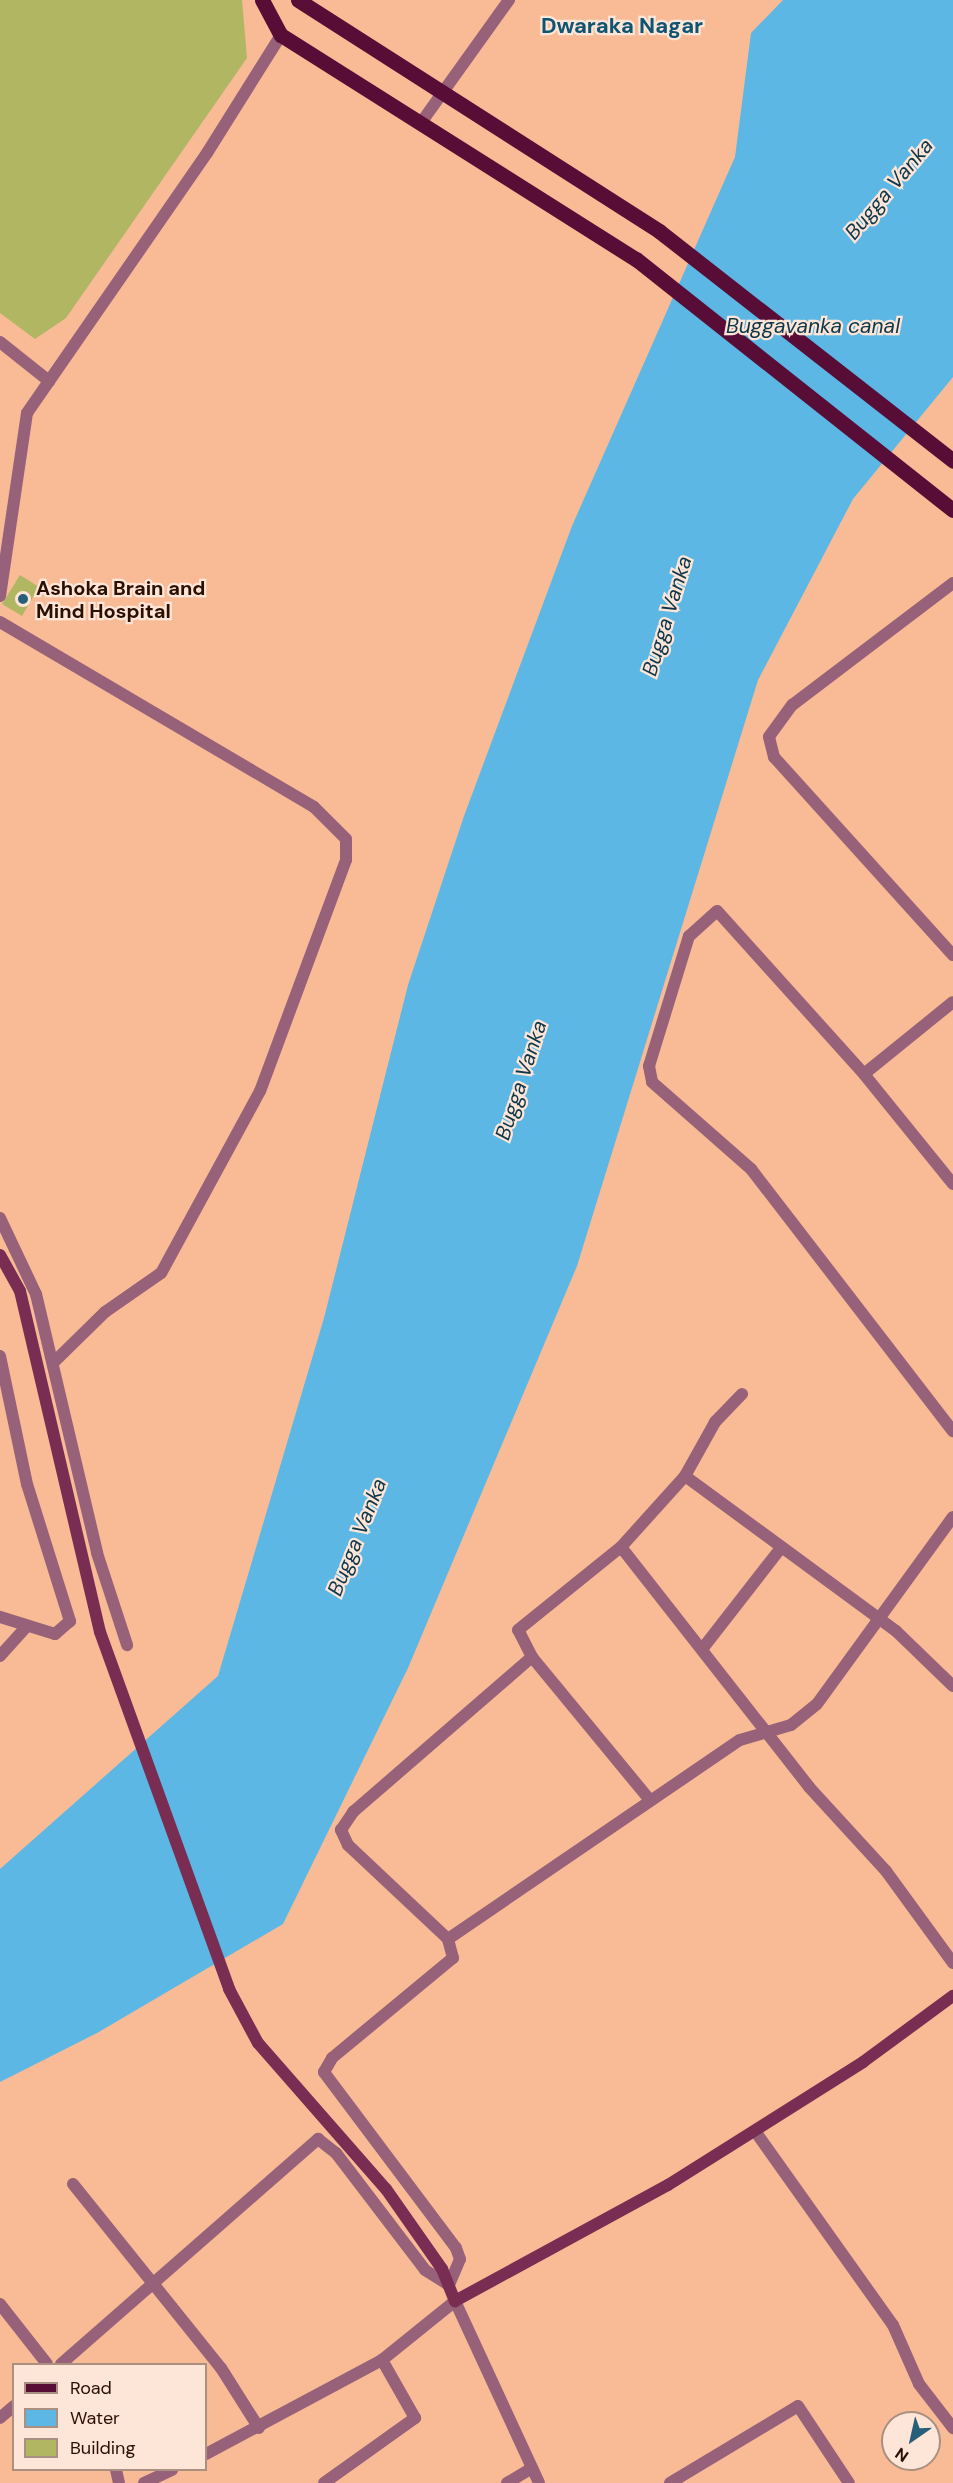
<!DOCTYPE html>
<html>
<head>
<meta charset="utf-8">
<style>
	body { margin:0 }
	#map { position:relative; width:953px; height:2483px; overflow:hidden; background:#f8bb96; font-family:"DM Sans",sans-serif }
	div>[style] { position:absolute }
	.water>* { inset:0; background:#5cb7e4 }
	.building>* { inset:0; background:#b1b662 }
	.minor>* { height:12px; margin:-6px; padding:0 6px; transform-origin:6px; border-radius:6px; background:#976279 }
	.tertiary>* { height:12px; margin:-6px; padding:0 6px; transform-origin:6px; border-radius:6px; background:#976279 }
	.secondary>* { height:12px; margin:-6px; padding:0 6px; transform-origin:6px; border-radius:6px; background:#792d53 }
	.primary>* { height:15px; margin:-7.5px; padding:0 7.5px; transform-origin:7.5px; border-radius:7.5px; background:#580d37 }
	.dots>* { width:16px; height:16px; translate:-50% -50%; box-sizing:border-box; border:3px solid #fde5d7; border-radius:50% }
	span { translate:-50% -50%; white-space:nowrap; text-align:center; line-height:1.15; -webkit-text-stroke:4.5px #fde5d7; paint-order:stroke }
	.poi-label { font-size:20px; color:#2b1000; font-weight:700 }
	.left { translate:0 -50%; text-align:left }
	.water-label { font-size:21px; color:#0d3649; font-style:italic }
	.quarter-label { font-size:22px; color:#0f5572; font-weight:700 }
	.legend { position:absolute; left:12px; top:2363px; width:195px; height:108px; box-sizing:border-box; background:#fde5d7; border:2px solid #a99081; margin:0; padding:8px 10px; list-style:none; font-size:18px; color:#2b1000 }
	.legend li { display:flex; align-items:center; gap:12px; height:30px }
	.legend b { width:30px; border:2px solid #a99081 }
	.north { position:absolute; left:881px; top:2411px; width:60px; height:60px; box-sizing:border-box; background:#fde5d7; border:2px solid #a99081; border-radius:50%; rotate:214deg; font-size:16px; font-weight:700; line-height:24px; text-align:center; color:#2b1000 }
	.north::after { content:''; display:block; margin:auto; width:21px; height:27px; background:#275e79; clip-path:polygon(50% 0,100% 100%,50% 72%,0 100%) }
</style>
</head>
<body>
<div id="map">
	<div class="water">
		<i style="clip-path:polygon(783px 0,953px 0,953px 377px,853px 499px,758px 680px,577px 1266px,408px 1668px,283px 1924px,97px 2033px,0 2082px,0 1869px,218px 1676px,324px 1318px,408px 985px,464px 816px,572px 526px,735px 157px,751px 33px)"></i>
	</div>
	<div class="building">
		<i style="clip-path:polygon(0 0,242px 0,247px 58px,66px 318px,35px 339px,0 313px)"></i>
		<i style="clip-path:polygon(20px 575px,39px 587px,22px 616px,2px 604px)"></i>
	</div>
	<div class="minor">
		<i style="left:423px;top:120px;width:148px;rotate:-54.4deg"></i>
		<i style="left:0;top:342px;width:63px;rotate:38.5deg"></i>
		<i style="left:953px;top:583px;width:202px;rotate:142.8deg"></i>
		<i style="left:792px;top:705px;width:39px;rotate:126deg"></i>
		<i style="left:769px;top:737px;width:21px;rotate:76deg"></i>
		<i style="left:774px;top:757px;width:267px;rotate:47.9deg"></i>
		<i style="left:0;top:596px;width:185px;rotate:-81.6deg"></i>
		<i style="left:27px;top:413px;width:316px;rotate:-55.3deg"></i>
		<i style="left:207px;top:153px;width:139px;rotate:-57.9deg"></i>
		<i style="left:0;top:622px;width:364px;rotate:30.5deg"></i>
		<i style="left:314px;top:807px;width:45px;rotate:45deg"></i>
		<i style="left:346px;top:839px;width:21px;rotate:90deg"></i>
		<i style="left:346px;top:860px;width:246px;rotate:110.4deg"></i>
		<i style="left:260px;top:1091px;width:207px;rotate:118.5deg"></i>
		<i style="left:161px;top:1273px;width:68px;rotate:145.1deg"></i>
		<i style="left:105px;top:1312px;width:71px;rotate:135.6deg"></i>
		<i style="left:864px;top:1074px;width:114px;rotate:-39deg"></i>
		<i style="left:953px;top:1184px;width:141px;rotate:-129deg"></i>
		<i style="left:864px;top:1074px;width:219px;rotate:-132deg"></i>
		<i style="left:717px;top:911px;width:38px;rotate:138deg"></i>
		<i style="left:689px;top:936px;width:136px;rotate:107.1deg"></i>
		<i style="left:649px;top:1066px;width:16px;rotate:79deg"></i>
		<i style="left:652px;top:1082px;width:132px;rotate:41.3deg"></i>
		<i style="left:751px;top:1169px;width:331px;rotate:52.4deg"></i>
		<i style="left:0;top:1218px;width:84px;rotate:64.7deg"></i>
		<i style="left:36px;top:1294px;width:266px;rotate:76.7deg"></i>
		<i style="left:97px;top:1553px;width:97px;rotate:71.9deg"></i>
		<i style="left:0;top:1356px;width:131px;rotate:78.1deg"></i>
		<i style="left:27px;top:1484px;width:144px;rotate:72.6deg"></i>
		<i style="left:70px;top:1621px;width:20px;rotate:139deg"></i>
		<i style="left:55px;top:1634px;width:58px;rotate:-162.8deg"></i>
		<i style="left:685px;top:1476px;width:262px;rotate:36.3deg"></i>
		<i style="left:896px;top:1631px;width:79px;rotate:44deg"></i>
		<i style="left:621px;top:1547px;width:305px;rotate:51.9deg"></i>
		<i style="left:809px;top:1787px;width:114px;rotate:47.5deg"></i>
		<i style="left:886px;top:1871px;width:114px;rotate:53.9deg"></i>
		<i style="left:703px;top:1648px;width:125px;rotate:-52.1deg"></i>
		<i style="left:0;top:1656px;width:40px;rotate:-48deg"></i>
		<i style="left:649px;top:1799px;width:184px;rotate:-129.5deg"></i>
		<i style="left:532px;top:1657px;width:30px;rotate:-117deg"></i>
		<i style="left:518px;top:1630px;width:132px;rotate:-38.9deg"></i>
		<i style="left:621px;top:1547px;width:96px;rotate:-48deg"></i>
		<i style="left:685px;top:1476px;width:62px;rotate:-60.9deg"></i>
		<i style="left:715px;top:1422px;width:39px;rotate:-46deg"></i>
		<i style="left:448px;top:1939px;width:353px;rotate:-34.3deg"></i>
		<i style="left:740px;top:1740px;width:53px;rotate:-16.4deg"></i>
		<i style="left:791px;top:1725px;width:33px;rotate:-39deg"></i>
		<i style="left:817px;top:1704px;width:231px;rotate:-54deg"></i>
		<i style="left:755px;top:2131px;width:238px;rotate:54.6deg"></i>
		<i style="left:893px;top:2325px;width:64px;rotate:66.2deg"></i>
		<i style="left:919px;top:2384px;width:56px;rotate:52.3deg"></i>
		<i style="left:73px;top:2184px;width:236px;rotate:51.2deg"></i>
		<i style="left:221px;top:2368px;width:71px;rotate:57.7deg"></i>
		<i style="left:0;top:2304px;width:76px;rotate:51.9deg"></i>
		<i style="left:61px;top:2364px;width:342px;rotate:-41.2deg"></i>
		<i style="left:318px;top:2139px;width:23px;rotate:38deg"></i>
		<i style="left:336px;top:2153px;width:147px;rotate:52.7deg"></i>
		<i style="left:425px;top:2270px;width:28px;rotate:32deg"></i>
		<i style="left:449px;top:2285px;width:28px;rotate:-67deg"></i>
		<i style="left:460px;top:2259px;width:12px;rotate:-110deg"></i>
		<i style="left:456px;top:2248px;width:220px;rotate:-126.9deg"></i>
		<i style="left:324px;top:2072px;width:16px;rotate:-60deg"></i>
		<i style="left:332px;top:2058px;width:157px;rotate:-39.6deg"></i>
		<i style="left:453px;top:1958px;width:20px;rotate:-105deg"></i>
		<i style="left:448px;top:1939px;width:137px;rotate:-136.8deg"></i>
		<i style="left:348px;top:1845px;width:17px;rotate:-115deg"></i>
		<i style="left:341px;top:1830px;width:22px;rotate:-56deg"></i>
		<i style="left:353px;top:1812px;width:237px;rotate:-40.9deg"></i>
		<i style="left:0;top:2418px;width:18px;rotate:-41deg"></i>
		<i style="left:206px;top:2454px;width:200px;rotate:-28.1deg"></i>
		<i style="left:382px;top:2360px;width:94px;rotate:-38.9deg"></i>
		<i style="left:116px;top:2470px;width:13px;rotate:77deg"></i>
		<i style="left:144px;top:2483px;width:31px;rotate:-25deg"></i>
		<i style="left:324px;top:2483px;width:112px;rotate:-35.5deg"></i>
		<i style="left:415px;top:2418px;width:67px;rotate:-119.6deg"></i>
		<i style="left:507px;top:2483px;width:29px;rotate:-31deg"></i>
		<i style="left:670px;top:2483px;width:149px;rotate:-31deg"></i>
		<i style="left:798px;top:2406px;width:92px;rotate:56.5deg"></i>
	</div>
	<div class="tertiary">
		<i style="left:455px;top:2301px;width:200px;rotate:65.2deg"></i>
	</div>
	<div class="secondary">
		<i style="left:0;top:1255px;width:41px;rotate:60.9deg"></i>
		<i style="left:20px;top:1291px;width:350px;rotate:76.8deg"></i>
		<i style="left:100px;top:1632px;width:380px;rotate:70.1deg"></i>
		<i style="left:229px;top:1989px;width:61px;rotate:61.8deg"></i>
		<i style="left:258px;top:2043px;width:194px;rotate:48.8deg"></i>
		<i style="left:386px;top:2189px;width:98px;rotate:55deg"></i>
		<i style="left:442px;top:2269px;width:35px;rotate:68deg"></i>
		<i style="left:455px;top:2301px;width:243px;rotate:-28.6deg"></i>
		<i style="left:668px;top:2185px;width:231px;rotate:-32.2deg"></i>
		<i style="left:863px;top:2062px;width:112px;rotate:-36.3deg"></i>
	</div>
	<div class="primary">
		<i style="left:262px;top:0;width:40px;rotate:62deg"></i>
		<i style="left:281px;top:35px;width:420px;rotate:32.3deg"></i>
		<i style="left:636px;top:259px;width:404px;rotate:38.4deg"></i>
		<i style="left:298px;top:0;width:429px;rotate:32.6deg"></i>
		<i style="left:659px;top:231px;width:373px;rotate:38deg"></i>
	</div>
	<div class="dots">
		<i style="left:23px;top:599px;background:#275e79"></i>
	</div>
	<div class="poi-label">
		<span class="left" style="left:36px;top:600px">Ashoka Brain and<br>Mind Hospital</span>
	</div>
	<div class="water-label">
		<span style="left:889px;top:189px;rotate:-50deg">Bugga Vanka</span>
		<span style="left:813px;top:326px">Buggavanka canal</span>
		<span style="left:667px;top:616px;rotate:-73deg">Bugga Vanka</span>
		<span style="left:521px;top:1080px;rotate:-72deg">Bugga Vanka</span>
		<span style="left:357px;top:1537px;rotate:-68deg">Bugga Vanka</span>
	</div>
	<div class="quarter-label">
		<span style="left:622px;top:26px">Dwaraka Nagar</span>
	</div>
	<ul class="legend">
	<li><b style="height:8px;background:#580d37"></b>Road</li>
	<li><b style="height:16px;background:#5cb7e4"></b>Water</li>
	<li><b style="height:16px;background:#b1b662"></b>Building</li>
	</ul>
	<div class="north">N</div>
</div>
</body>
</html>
